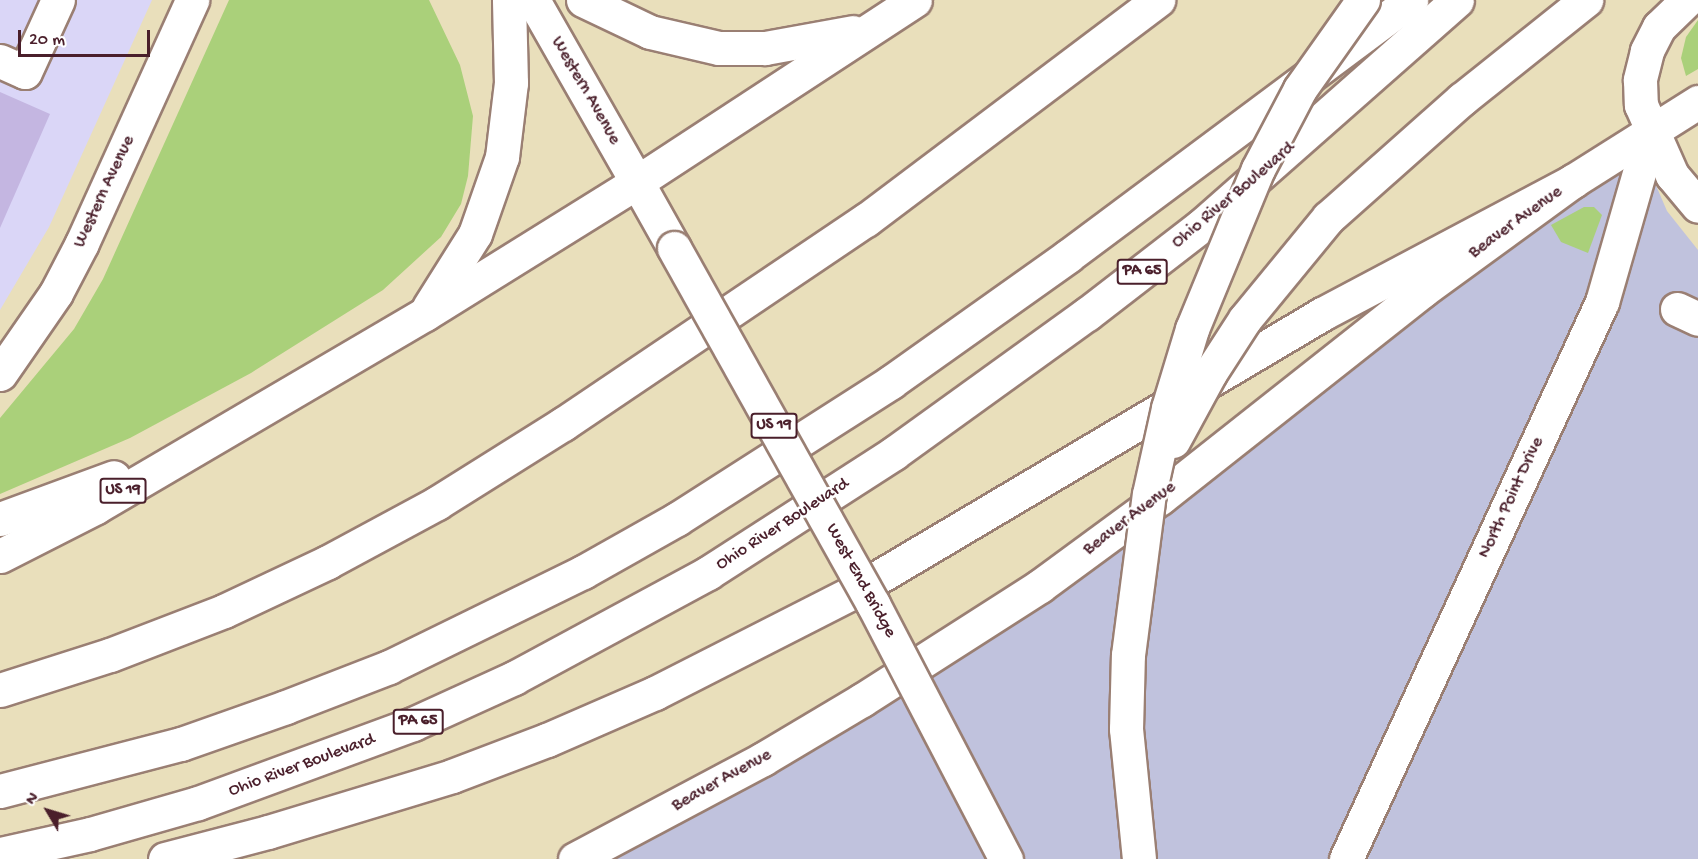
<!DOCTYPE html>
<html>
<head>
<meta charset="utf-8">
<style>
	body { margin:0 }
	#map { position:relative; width:1698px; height:859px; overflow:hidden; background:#e9dfbb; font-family:"Gochi Hand",sans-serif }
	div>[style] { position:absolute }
	.built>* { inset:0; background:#dad6f7 }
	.industrial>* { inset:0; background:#c0c2dd }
	.green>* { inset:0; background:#aad07a }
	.building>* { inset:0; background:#c4b6e1 }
	.roads { filter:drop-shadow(2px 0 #9a7f73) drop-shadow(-2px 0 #9a7f73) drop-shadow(0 2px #9a7f73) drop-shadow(0 -2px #9a7f73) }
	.minor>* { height:33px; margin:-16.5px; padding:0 16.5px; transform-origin:16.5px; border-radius:16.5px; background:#fff }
	.major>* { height:33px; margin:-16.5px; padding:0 16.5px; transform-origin:16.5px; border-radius:16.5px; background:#fff }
	.highway>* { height:33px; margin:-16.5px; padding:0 16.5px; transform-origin:16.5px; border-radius:16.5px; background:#fff }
	.bridges { filter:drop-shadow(2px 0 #9a7f73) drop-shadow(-2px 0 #9a7f73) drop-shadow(0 2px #9a7f73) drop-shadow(0 -2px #9a7f73) }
	.highway-bridge>* { height:33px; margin:-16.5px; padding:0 16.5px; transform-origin:16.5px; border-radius:16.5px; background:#fff }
	span { translate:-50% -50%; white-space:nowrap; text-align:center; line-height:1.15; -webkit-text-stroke:5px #fff; paint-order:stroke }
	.shield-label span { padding:2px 4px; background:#fff; border:2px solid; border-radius:4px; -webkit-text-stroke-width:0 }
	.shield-label { font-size:16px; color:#4a1f2b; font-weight:700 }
	.street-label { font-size:18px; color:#4a1f2b }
	.north { position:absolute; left:18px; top:781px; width:60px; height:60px; -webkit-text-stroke:4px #fff; paint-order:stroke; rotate:308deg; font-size:16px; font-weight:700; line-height:24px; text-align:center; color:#4a1f2b }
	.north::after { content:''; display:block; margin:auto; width:21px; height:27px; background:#4a1f2b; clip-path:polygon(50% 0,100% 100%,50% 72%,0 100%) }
	.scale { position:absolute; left:18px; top:30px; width:132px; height:27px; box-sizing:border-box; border:3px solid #4a1f2b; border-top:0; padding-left:8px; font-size:18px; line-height:21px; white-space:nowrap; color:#4a1f2b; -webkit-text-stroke:4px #fff; paint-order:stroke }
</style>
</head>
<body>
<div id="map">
	<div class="built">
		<i style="clip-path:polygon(0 0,152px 0,49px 227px,0 310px)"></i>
	</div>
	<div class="industrial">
		<i style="clip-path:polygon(1636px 139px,1667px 211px,1698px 250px,1698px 859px,575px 859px,862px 700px)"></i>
	</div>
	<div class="green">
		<i style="clip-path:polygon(229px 0,429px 0,460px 65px,473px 116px,468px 176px,461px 204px,441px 237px,383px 290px,251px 373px,130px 438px,0 494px,0 418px,74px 329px,103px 279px)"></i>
		<i style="clip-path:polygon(1698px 20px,1698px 69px,1686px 76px,1681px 58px,1686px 37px)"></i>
		<i style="clip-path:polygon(1584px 207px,1594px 207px,1602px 215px,1588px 253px,1561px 242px,1551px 225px)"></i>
	</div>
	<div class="building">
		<i style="clip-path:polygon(0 92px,50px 114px,0 228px)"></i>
	</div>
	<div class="roads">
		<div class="minor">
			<i style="left:1687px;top:0;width:39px;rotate:136deg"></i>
			<i style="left:1659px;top:27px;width:27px;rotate:117deg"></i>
			<i style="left:1647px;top:51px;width:30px;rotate:104deg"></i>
			<i style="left:1640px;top:80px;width:25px;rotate:88deg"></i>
			<i style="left:1641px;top:105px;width:77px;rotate:66.1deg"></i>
			<i style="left:1672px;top:175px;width:40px;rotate:50deg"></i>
			<i style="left:0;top:61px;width:27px;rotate:24deg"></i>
			<i style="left:25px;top:72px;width:79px;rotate:-65.4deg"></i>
			<i style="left:1677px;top:309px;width:23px;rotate:25deg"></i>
			<i style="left:1346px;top:859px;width:613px;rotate:-65.32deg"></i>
			<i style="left:1602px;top:302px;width:181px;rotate:-74deg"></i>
		</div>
		<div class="major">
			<i style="left:533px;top:0;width:210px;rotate:60.3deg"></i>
			<i style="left:0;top:374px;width:98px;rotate:-55.3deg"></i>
			<i style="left:56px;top:293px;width:56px;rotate:-62.5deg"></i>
			<i style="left:82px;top:243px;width:267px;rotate:-65.6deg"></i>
			<i style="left:575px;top:859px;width:213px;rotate:-28deg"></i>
			<i style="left:763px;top:759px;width:115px;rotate:-30.8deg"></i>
			<i style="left:862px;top:700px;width:211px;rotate:-32.6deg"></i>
			<i style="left:1040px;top:586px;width:149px;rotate:-36.3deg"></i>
			<i style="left:1160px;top:498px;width:334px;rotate:-38.3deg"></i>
			<i style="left:1422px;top:291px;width:187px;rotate:-36.1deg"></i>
			<i style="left:1573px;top:181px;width:148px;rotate:-32.3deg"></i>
		</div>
		<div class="highway">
			<i style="left:583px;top:0;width:74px;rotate:25.5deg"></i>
			<i style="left:650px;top:32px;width:71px;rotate:13.1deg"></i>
			<i style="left:719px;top:48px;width:46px"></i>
			<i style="left:765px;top:48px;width:89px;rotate:-10.3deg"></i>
			<i style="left:637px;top:182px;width:76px;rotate:60.7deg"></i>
			<i style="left:429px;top:307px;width:86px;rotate:-57.8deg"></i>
			<i style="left:475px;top:234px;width:82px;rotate:-70.7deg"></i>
			<i style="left:502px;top:157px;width:75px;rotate:-83.1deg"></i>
			<i style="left:511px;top:83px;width:83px;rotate:-91.4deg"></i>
			<i style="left:0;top:519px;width:121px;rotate:-20.2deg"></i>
			<i style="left:0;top:556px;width:108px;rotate:-27deg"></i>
			<i style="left:96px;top:507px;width:381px;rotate:-30.4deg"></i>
			<i style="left:425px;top:314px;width:250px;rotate:-31.9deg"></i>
			<i style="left:637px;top:182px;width:332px;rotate:-33.2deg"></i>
			<i style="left:0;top:690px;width:115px;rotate:-17.7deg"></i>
			<i style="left:110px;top:655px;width:122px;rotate:-21.1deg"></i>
			<i style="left:224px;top:611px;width:115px;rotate:-25.2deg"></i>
			<i style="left:328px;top:562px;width:124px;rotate:-28.4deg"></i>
			<i style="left:437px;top:503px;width:149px;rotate:-32.1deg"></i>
			<i style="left:563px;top:424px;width:365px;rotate:-34deg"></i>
			<i style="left:866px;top:220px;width:366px;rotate:-37deg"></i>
			<i style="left:0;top:791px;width:187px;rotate:-14.6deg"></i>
			<i style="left:181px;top:744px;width:111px;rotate:-19.4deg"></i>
			<i style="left:286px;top:707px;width:110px;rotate:-21.2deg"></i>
			<i style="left:389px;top:667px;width:216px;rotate:-26.1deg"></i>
			<i style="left:583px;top:572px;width:108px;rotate:-29.4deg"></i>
			<i style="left:677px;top:519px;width:254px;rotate:-32.6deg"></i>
			<i style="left:891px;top:382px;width:217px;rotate:-35.4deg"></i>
			<i style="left:1068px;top:256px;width:428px;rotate:-36.7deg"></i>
			<i style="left:0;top:854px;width:92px;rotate:-12.5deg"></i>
			<i style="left:90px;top:834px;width:112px;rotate:-16deg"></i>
			<i style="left:198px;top:803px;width:229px;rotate:-20.2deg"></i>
			<i style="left:413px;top:724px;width:111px;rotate:-24.5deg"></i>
			<i style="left:514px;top:678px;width:221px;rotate:-28.4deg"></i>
			<i style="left:708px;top:573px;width:221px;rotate:-32.8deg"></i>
			<i style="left:894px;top:453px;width:238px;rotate:-35.8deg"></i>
			<i style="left:1087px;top:314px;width:144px;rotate:-37.7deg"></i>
			<i style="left:1201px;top:226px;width:341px;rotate:-41.4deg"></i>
			<i style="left:165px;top:859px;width:106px;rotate:-14.7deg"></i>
			<i style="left:268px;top:832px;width:192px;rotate:-16.9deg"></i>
			<i style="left:452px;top:776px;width:102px;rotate:-20.8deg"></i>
			<i style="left:547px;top:740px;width:118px;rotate:-23.5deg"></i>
			<i style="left:655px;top:693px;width:225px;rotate:-27deg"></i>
			<i style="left:855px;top:591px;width:543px;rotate:-30.67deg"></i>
			<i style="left:1322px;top:314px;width:284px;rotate:-27.9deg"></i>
		</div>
	</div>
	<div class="bridges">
		<div class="highway-bridge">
			<i style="left:674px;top:248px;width:408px;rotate:60.8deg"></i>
			<i style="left:873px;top:604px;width:288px;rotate:62.5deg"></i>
			<i style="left:1173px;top:441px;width:77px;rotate:-61.4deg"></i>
			<i style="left:1210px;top:373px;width:64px;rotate:-57.1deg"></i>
			<i style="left:1245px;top:319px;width:131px;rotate:-50.6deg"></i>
			<i style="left:1328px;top:218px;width:179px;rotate:-41.6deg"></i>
			<i style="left:1462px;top:99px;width:159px;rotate:-38.6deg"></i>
			<i style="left:1139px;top:859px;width:131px;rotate:-95.7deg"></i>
			<i style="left:1126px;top:729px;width:74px;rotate:-88.5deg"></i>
			<i style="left:1128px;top:655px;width:162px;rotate:-82.6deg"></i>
			<i style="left:1149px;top:494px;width:88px;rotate:-77.5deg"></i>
			<i style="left:1168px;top:408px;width:83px;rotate:-73.1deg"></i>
			<i style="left:1192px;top:329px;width:173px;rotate:-67.6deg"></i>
			<i style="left:1258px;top:169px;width:90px;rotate:-62.3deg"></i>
			<i style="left:1300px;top:89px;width:109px;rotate:-54.7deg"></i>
		</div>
	</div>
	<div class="shield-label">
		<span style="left:1142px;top:272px">PA 65</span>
		<span style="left:774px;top:426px">US 19</span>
		<span style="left:123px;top:491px">US 19</span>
		<span style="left:418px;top:722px">PA 65</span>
	</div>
	<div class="street-label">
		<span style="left:585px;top:91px;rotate:60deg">Western Avenue</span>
		<span style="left:105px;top:192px;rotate:-65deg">Western Avenue</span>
		<span style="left:1234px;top:196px;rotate:-40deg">Ohio River Boulevard</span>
		<span style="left:1516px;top:223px;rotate:-36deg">Beaver Avenue</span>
		<span style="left:1512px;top:498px;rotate:-65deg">North Point Drive</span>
		<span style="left:1130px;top:519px;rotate:-37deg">Beaver Avenue</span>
		<span style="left:783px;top:525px;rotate:-33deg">Ohio River Boulevard</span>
		<span style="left:860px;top:581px;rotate:61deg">West End Bridge</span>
		<span style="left:302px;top:766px;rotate:-20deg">Ohio River Boulevard</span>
		<span style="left:722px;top:781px;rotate:-29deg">Beaver Avenue</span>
	</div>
	<div class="north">N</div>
	<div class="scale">20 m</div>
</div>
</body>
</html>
